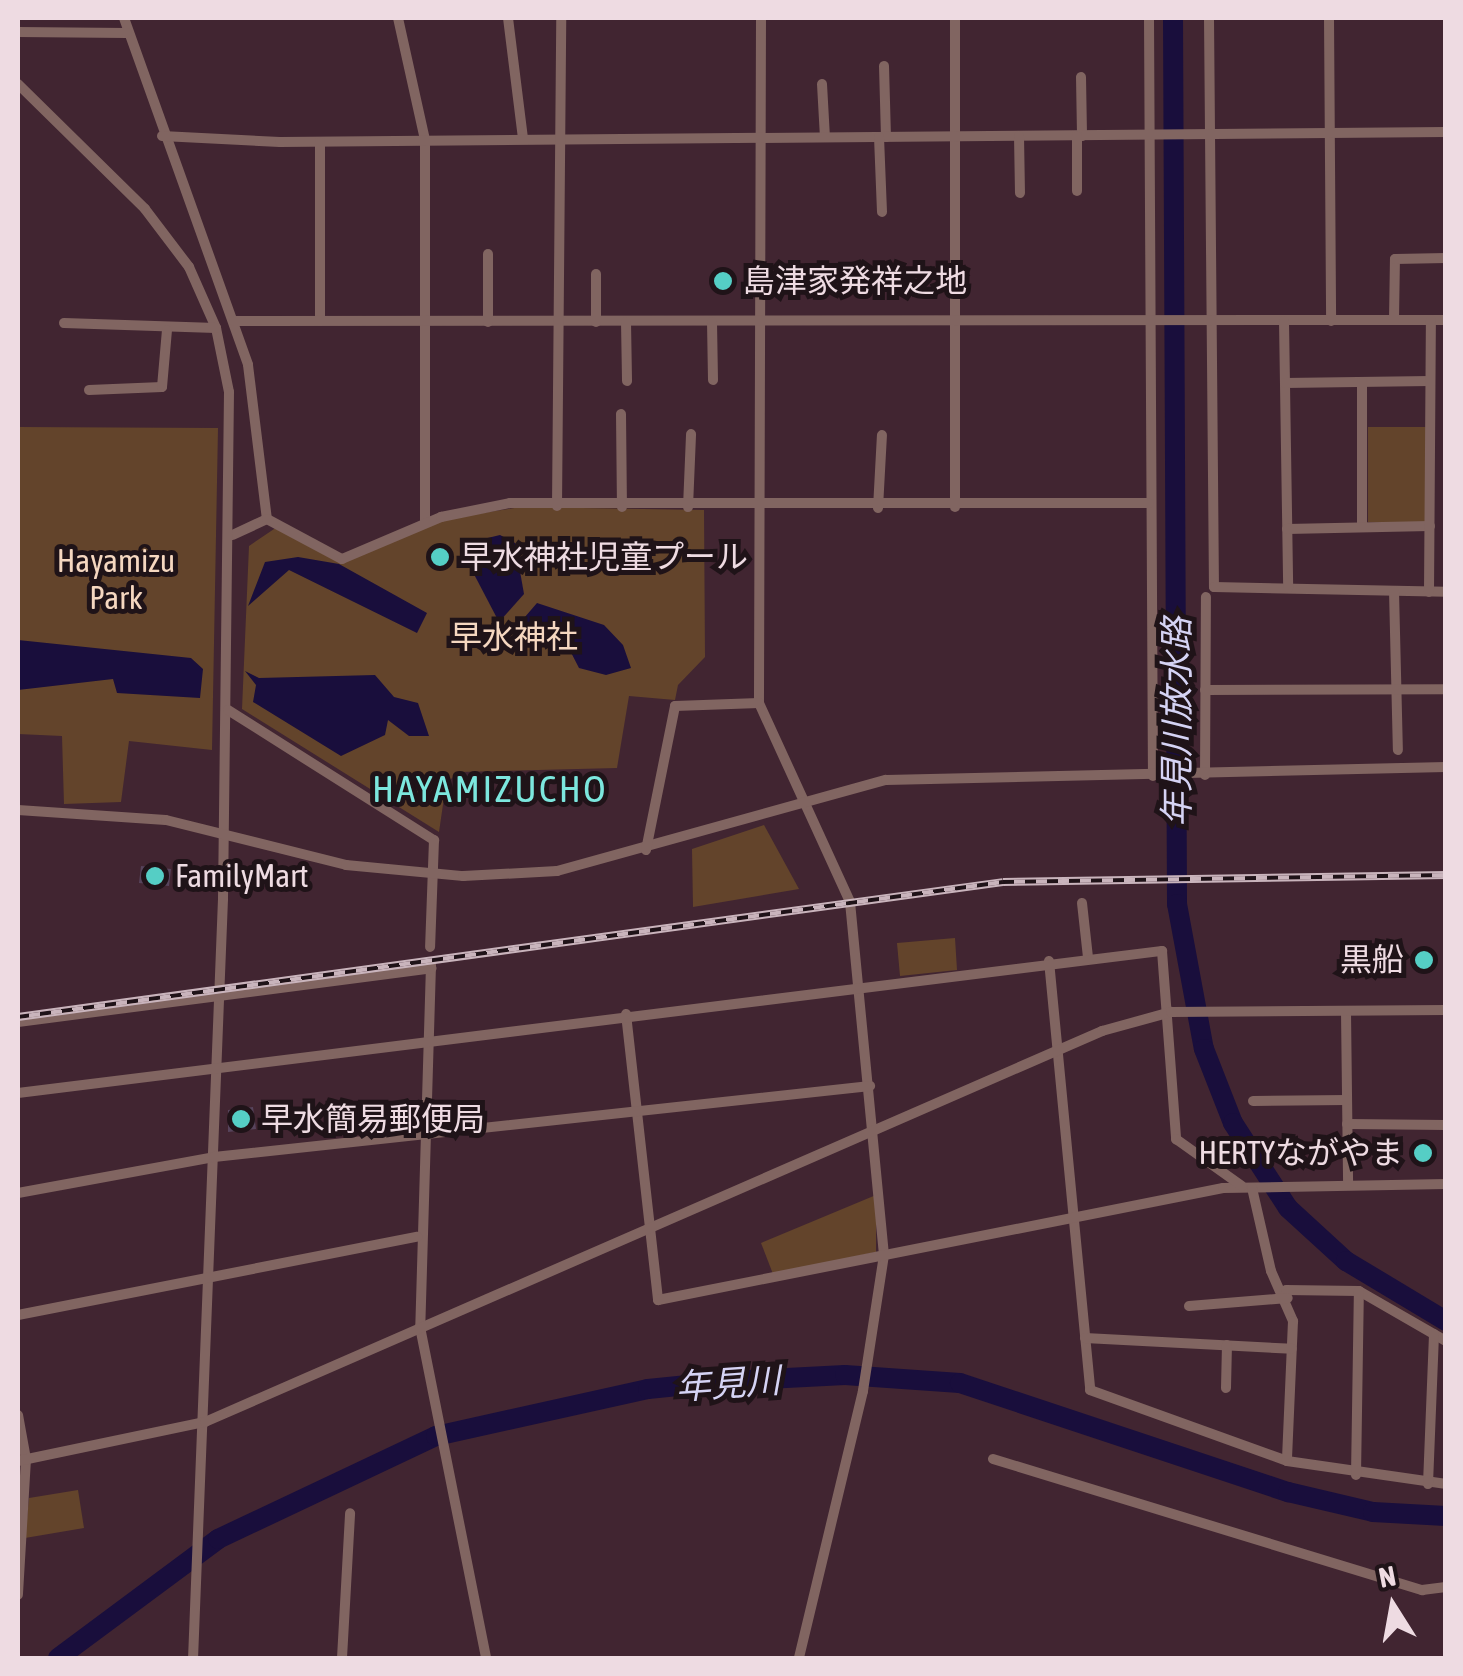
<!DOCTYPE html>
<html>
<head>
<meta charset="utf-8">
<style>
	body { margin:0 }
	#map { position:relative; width:1463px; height:1676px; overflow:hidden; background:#412531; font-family:"Asap Condensed","Noto Sans JP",sans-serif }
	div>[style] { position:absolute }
	.green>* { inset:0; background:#63442b }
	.water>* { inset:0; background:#190e3c }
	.river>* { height:20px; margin:-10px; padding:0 10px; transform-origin:10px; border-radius:10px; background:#190e3c }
	.building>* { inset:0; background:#57445c }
	.minor>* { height:10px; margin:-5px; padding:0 5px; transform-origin:5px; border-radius:5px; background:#816561 }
	.rail>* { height:8px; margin-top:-4px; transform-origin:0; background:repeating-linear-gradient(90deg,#1f1318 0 11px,#c9b4bc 0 22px); box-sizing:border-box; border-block:2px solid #c9b4bc }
	.dots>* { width:28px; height:28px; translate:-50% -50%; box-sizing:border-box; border:5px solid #1f1318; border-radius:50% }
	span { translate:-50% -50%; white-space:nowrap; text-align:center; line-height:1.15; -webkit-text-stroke:10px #1f1318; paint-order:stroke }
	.poi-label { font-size:32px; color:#eedbe2 }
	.left { translate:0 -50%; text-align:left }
	.right { translate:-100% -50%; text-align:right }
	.park-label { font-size:32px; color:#f5d7c0 }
	.water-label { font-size:35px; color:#d5d3f4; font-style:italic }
	.quarter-label { font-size:38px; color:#7ce7de; letter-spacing:2.5px }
	.frame { position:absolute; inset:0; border:20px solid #eedbe2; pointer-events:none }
	.north { position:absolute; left:1343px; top:1556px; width:100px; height:100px; -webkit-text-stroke:8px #1f1318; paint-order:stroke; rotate:349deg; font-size:28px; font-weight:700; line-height:40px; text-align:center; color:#eedbe2 }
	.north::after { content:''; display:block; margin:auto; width:35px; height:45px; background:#eedbe2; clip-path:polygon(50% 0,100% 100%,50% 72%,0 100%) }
</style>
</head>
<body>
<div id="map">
	<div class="green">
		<i style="clip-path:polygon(18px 427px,218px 428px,212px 750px,129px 741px,121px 802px,64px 804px,62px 736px,18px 734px)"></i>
		<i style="clip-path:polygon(1368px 427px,1429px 427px,1430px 522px,1368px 522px)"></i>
		<i style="clip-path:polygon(521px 507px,704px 510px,705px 657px,678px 685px,675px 700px,629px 696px,617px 768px,458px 772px,446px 784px,439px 832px,242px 709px,249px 546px,277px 527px,336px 560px,443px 519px)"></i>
		<i style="clip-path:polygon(764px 825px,799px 889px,693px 907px,692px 849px)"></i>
		<i style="clip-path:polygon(955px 938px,957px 970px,900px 976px,897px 943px)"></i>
		<i style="clip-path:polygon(876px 1195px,876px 1252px,773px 1274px,761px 1243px)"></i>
		<i style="clip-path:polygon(78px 1490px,84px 1528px,25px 1538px,29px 1498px)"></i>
	</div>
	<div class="water">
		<i style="clip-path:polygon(500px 535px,515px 543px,524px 594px,499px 622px,465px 557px,471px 542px)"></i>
		<i style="clip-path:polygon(298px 557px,339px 564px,427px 613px,417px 633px,289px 570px,248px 606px,265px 562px)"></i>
		<i style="clip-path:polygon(537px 603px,604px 625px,623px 645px,631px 668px,606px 675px,579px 668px,562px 635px,532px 639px,512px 632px)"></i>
		<i style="clip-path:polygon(18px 640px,191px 658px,203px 669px,200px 698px,117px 693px,113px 679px,18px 690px)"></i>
		<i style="clip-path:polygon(245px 671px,259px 678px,375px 675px,394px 697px,418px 703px,429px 736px,409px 736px,388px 720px,385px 735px,341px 756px,253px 702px,256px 685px)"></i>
	</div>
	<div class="river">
		<i style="left:1173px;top:18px;width:886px;rotate:89.74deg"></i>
		<i style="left:1177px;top:904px;width:147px;rotate:79.5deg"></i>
		<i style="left:1204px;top:1049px;width:79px;rotate:68.6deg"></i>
		<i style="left:1233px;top:1123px;width:101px;rotate:57.1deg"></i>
		<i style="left:1288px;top:1208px;width:79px;rotate:42.4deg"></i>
		<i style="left:1346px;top:1261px;width:117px;rotate:31deg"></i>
		<i style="left:58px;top:1658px;width:199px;rotate:-36.6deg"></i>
		<i style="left:218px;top:1539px;width:241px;rotate:-25.3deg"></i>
		<i style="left:436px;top:1436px;width:217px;rotate:-12.5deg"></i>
		<i style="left:648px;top:1389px;width:80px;rotate:-5.7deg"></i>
		<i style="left:728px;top:1381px;width:117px;rotate:-2.9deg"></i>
		<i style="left:845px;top:1375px;width:115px;rotate:4deg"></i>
		<i style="left:960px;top:1383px;width:346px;rotate:18.4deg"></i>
		<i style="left:1288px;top:1492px;width:87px;rotate:13.2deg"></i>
		<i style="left:1373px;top:1512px;width:73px;rotate:3.1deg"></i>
	</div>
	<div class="building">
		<i style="clip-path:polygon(141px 866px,171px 869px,169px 886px,139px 883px)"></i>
		<i style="clip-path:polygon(253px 1107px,256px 1129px,228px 1132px,228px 1110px)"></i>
	</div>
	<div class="minor">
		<i style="left:124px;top:18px;width:368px;rotate:70.3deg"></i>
		<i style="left:248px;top:365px;width:155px;rotate:83deg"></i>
		<i style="left:267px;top:519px;width:38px;rotate:155deg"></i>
		<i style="left:398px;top:18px;width:125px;rotate:77.5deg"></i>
		<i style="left:425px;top:140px;width:382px;rotate:90deg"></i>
		<i style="left:508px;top:18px;width:122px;rotate:82.9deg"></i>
		<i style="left:761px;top:18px;width:685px;rotate:90.17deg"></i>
		<i style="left:759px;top:703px;width:219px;rotate:65.4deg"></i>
		<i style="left:850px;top:902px;width:355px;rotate:84.5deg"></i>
		<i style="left:884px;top:1255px;width:138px;rotate:98.8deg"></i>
		<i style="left:863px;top:1391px;width:275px;rotate:103.5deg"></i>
		<i style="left:955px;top:18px;width:489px;rotate:90deg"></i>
		<i style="left:1149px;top:18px;width:758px;rotate:89.7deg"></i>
		<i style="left:1209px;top:18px;width:569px;rotate:89.5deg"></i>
		<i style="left:1214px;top:587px;width:232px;rotate:1.2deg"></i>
		<i style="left:1329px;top:18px;width:303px;rotate:89.6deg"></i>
		<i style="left:18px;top:32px;width:109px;rotate:0.5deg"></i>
		<i style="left:884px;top:66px;width:71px;rotate:88.4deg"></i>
		<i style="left:1081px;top:77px;width:59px;rotate:89deg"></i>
		<i style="left:18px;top:84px;width:178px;rotate:44.5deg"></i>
		<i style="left:145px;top:209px;width:73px;rotate:52.8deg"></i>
		<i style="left:189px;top:267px;width:67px;rotate:66.1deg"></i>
		<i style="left:216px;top:328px;width:65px;rotate:78.5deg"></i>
		<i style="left:229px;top:392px;width:507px;rotate:90.68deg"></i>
		<i style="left:223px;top:899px;width:760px;rotate:92.26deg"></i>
		<i style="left:822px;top:84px;width:53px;rotate:86.8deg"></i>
		<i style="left:162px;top:136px;width:118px;rotate:2.9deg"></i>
		<i style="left:280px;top:142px;width:1166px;rotate:-0.49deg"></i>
		<i style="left:1019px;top:136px;width:57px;rotate:89deg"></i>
		<i style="left:1077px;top:136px;width:55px;rotate:90deg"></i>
		<i style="left:879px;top:137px;width:75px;rotate:87.7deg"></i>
		<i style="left:320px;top:142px;width:178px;rotate:90deg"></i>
		<i style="left:1394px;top:320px;width:61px;rotate:-89.1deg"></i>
		<i style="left:1395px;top:259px;width:51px;rotate:-1.1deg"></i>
		<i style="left:234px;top:321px;width:1212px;rotate:-0.05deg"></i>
		<i style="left:1284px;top:321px;width:267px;rotate:89.1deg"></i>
		<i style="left:488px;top:322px;width:68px;rotate:-90deg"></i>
		<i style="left:596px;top:322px;width:48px;rotate:-90deg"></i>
		<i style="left:626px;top:322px;width:59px;rotate:89deg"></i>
		<i style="left:712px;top:322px;width:58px;rotate:89deg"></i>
		<i style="left:64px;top:323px;width:152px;rotate:1.9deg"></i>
		<i style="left:1285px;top:383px;width:145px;rotate:-0.8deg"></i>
		<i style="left:89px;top:390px;width:73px;rotate:-2.4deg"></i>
		<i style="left:162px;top:387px;width:57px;rotate:-85deg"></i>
		<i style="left:621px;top:414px;width:93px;rotate:89.4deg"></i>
		<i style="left:557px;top:506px;width:488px;rotate:-89.5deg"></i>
		<i style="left:688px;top:507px;width:73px;rotate:-87.6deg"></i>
		<i style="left:878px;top:508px;width:73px;rotate:-86.9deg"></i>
		<i style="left:267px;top:519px;width:85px;rotate:28.1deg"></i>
		<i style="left:342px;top:559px;width:108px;rotate:-23deg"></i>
		<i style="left:441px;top:517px;width:70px;rotate:-11.5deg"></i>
		<i style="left:510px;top:503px;width:639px"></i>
		<i style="left:1362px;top:527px;width:145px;rotate:-90deg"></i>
		<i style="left:1287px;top:529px;width:143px;rotate:-1.2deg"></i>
		<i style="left:1394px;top:591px;width:159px;rotate:88.6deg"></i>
		<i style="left:1429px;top:592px;width:272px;rotate:-89.6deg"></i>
		<i style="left:1205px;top:690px;width:241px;rotate:-0.2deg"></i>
		<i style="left:228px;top:710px;width:244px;rotate:32.3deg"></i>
		<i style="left:434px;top:840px;width:107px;rotate:92.1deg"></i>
		<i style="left:1205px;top:775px;width:178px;rotate:-89.7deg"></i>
		<i style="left:18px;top:810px;width:148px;rotate:3.9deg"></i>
		<i style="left:166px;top:820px;width:186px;rotate:14deg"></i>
		<i style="left:346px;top:865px;width:118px;rotate:5.4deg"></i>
		<i style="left:463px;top:876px;width:94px;rotate:-3deg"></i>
		<i style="left:557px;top:871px;width:341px;rotate:-15.5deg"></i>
		<i style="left:886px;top:780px;width:560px;rotate:-1.33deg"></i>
		<i style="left:646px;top:850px;width:147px;rotate:-78.6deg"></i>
		<i style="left:675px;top:706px;width:84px;rotate:-2deg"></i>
		<i style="left:1082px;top:903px;width:54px;rotate:83.7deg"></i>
		<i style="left:1049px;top:961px;width:431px;rotate:84.5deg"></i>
		<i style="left:1090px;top:1390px;width:209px;rotate:19.8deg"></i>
		<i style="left:1287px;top:1461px;width:161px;rotate:8.2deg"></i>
		<i style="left:431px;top:965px;width:362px;rotate:91.7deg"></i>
		<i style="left:420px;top:1327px;width:338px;rotate:78.7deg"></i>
		<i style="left:1346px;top:1012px;width:173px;rotate:89.3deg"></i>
		<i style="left:626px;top:1014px;width:288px;rotate:83.6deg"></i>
		<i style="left:658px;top:1300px;width:576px;rotate:-11.21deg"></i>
		<i style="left:1223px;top:1188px;width:223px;rotate:-1deg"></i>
		<i style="left:18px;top:1022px;width:417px;rotate:-7.4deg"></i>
		<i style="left:18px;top:1093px;width:1153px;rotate:-7.08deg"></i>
		<i style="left:1162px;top:951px;width:189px;rotate:85.7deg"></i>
		<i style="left:1176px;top:1139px;width:81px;rotate:35.5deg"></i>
		<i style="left:1253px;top:1101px;width:94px;rotate:-0.6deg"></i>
		<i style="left:1347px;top:1124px;width:99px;rotate:0.6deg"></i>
		<i style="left:1252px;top:1188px;width:85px;rotate:77.1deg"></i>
		<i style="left:1271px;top:1271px;width:55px;rotate:66.3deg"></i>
		<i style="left:1293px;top:1321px;width:140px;rotate:92.5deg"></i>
		<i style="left:18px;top:1193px;width:199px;rotate:-10.4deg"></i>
		<i style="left:214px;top:1157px;width:660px;rotate:-6.18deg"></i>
		<i style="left:1286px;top:1290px;width:73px;rotate:0.8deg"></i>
		<i style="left:1359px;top:1291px;width:100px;rotate:29.9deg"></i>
		<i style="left:1189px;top:1306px;width:99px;rotate:-4.6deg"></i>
		<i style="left:18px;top:1315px;width:407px;rotate:-11.1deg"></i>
		<i style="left:1085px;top:1338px;width:207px;rotate:3deg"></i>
		<i style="left:1226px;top:1388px;width:43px;rotate:-88.7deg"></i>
		<i style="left:18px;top:1415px;width:45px;rotate:79.7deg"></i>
		<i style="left:26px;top:1459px;width:136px;rotate:93.4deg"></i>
		<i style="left:993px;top:1459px;width:449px;rotate:17deg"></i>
		<i style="left:1422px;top:1590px;width:24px;rotate:-7deg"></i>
		<i style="left:18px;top:1461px;width:191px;rotate:-11.8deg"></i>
		<i style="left:205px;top:1422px;width:979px;rotate:-23.55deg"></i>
		<i style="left:1102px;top:1031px;width:72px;rotate:-15.4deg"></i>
		<i style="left:1171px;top:1012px;width:275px;rotate:-0.4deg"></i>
		<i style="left:1356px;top:1475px;width:184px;rotate:-89.1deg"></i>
		<i style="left:1428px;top:1484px;width:150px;rotate:-87.7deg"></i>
		<i style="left:342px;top:1658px;width:145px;rotate:-86.8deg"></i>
	</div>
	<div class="rail">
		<i style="left:18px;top:1017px;width:994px;rotate:-7.8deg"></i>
		<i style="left:1003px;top:882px;width:443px;rotate:-0.9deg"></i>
	</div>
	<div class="dots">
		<i style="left:723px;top:281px;background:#55cec5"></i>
		<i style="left:440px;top:557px;background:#55cec5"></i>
		<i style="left:155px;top:876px;background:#55cec5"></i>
		<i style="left:1424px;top:960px;background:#55cec5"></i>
		<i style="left:241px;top:1119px;background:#55cec5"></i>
		<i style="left:1423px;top:1153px;background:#55cec5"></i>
	</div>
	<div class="poi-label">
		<span class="left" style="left:743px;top:281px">島津家発祥之地</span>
		<span class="left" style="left:460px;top:557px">早水神社児童プール</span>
		<span class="left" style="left:175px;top:876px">FamilyMart</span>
		<span class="right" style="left:1404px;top:960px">黒船</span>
		<span class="left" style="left:261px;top:1119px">早水簡易郵便局</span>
		<span class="right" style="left:1403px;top:1153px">HERTYながやま</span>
	</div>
	<div class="park-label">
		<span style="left:116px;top:580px">Hayamizu<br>Park</span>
		<span style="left:514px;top:637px">早水神社</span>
	</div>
	<div class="water-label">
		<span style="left:1176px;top:722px;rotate:-90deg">年見川放水路</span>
		<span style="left:728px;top:1383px;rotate:-4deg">年見川</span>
	</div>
	<div class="quarter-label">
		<span style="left:490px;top:789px">HAYAMIZUCHO</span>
	</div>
	<div class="frame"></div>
	<div class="north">N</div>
</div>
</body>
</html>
